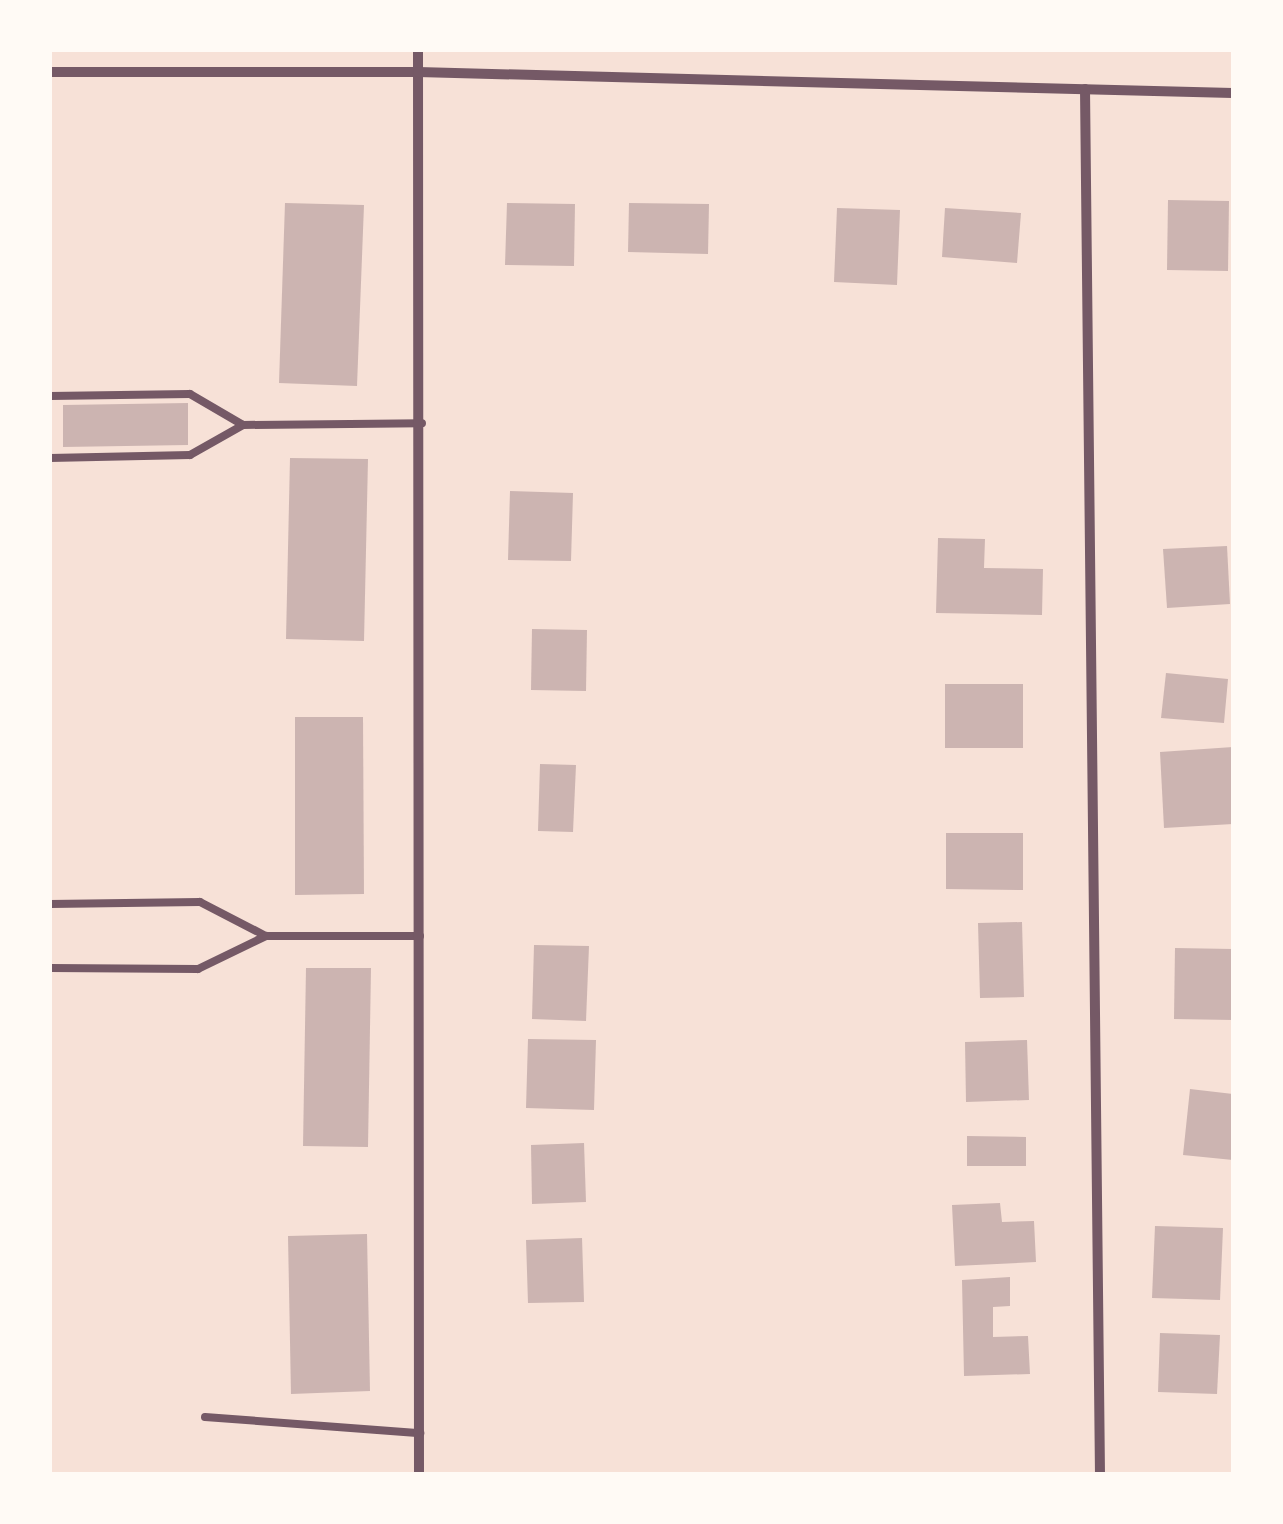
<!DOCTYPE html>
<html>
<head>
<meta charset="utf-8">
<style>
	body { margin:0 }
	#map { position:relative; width:1283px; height:1524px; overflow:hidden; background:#f7e1d7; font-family:Lato,sans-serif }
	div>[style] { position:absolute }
	.building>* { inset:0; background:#ccb4b1 }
	.service>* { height:8px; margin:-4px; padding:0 4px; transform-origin:4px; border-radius:4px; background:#755966 }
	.minor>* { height:10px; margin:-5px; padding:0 5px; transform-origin:5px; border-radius:5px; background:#755966 }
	span { translate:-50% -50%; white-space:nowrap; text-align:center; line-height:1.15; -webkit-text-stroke:9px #fffaf5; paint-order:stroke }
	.frame { position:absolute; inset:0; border:52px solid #fffaf5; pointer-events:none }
</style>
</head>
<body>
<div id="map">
	<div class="building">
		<i style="clip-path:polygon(1168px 200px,1229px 201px,1228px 271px,1167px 270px)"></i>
		<i style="clip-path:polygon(285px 203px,364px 205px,357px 386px,279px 383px)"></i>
		<i style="clip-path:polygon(507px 203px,575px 204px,574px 266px,505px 265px)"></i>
		<i style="clip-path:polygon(629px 203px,709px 204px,708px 254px,628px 252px)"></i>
		<i style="clip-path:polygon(837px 208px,900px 210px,897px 285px,834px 282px)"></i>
		<i style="clip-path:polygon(945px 208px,1021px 213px,1017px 263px,942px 257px)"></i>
		<i style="clip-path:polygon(188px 403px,188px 445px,63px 447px,63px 405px)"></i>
		<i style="clip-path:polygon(290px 458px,368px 459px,364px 641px,286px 639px)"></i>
		<i style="clip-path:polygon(510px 491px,573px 493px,571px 561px,508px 560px)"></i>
		<i style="clip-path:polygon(938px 538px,985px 539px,984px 568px,1043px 569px,1042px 615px,936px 613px)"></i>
		<i style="clip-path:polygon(1227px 546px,1230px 604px,1167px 608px,1163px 549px)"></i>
		<i style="clip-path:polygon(532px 629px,587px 630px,586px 691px,531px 690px)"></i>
		<i style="clip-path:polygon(1166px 673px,1228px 679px,1224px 723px,1161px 718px)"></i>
		<i style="clip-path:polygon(945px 684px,1023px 684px,1023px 748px,945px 748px)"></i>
		<i style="clip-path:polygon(295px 717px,363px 717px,364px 894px,295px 895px)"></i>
		<i style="clip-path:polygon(1233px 747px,1233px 824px,1164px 828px,1160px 752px)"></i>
		<i style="clip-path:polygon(540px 764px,576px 765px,573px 832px,538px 831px)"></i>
		<i style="clip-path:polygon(946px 833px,1023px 833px,1023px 890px,946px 889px)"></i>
		<i style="clip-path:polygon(1022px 922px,1024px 997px,980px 998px,978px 923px)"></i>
		<i style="clip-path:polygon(534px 945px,589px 946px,586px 1021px,532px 1019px)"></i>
		<i style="clip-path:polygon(1175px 948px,1233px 949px,1233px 1020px,1174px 1019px)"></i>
		<i style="clip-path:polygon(306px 968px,371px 968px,368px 1147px,303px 1146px)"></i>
		<i style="clip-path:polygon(528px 1039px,596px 1040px,594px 1110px,526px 1108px)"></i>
		<i style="clip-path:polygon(1027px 1040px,1029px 1100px,966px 1102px,965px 1042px)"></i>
		<i style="clip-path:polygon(1190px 1089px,1233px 1094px,1233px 1160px,1183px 1155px)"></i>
		<i style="clip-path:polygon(967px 1136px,1026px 1137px,1026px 1166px,967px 1166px)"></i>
		<i style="clip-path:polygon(584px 1143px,586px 1202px,532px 1204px,531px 1145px)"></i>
		<i style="clip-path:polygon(1000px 1203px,1002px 1222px,1034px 1221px,1036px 1262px,955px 1266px,952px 1205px)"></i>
		<i style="clip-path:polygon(1155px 1226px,1223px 1228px,1220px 1300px,1152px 1298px)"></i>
		<i style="clip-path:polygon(367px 1234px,370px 1391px,291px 1394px,288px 1236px)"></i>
		<i style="clip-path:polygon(582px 1238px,584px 1302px,528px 1303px,526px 1240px)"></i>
		<i style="clip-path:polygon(1010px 1277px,1010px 1306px,993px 1307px,993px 1337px,1028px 1336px,1030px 1374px,964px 1376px,962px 1280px)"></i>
		<i style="clip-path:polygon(1160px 1333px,1220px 1335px,1217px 1394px,1158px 1392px)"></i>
	</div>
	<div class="service">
		<i style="left:50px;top:396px;width:140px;rotate:-0.8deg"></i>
		<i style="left:190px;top:394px;width:61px;rotate:30.3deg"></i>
		<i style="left:50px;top:458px;width:140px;rotate:-1.2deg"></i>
		<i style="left:190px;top:455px;width:61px;rotate:-29.5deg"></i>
		<i style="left:243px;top:425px;width:179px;rotate:-0.6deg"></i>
		<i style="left:50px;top:904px;width:150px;rotate:-0.8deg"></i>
		<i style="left:200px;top:902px;width:74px;rotate:27.3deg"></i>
		<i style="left:50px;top:968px;width:148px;rotate:0.4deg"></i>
		<i style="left:198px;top:969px;width:76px;rotate:-25.9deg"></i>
		<i style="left:266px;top:936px;width:154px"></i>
		<i style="left:205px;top:1417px;width:216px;rotate:4.3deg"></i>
	</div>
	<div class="minor">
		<i style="left:418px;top:50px;width:1424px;rotate:89.96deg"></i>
		<i style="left:50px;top:72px;width:368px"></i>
		<i style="left:418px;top:72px;width:815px;rotate:1.48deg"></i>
		<i style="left:1085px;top:89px;width:1385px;rotate:89.38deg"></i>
	</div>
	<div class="frame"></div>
</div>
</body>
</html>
